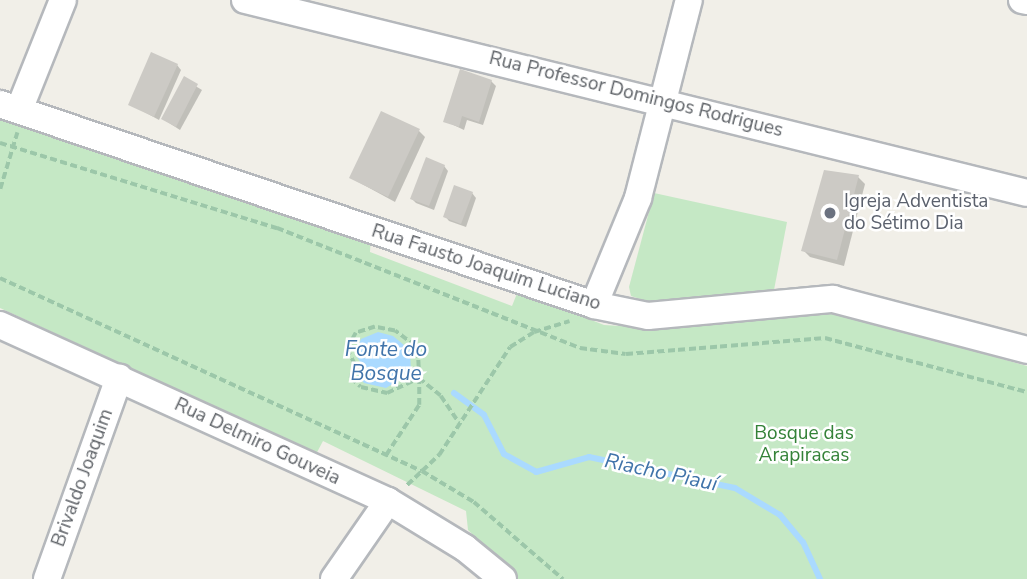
<!DOCTYPE html>
<html>
<head>
<meta charset="utf-8">
<style>
	body { margin:0 }
	#map { position:relative; width:1027px; height:579px; overflow:hidden; background:#f1efe8; font-family:"Nunito Sans",sans-serif }
	div>[style] { position:absolute }
	.green>* { inset:0; background:#c5e8c5 }
	.water>* { inset:0; background:#aadaff }
	.shadow>* { inset:0; background:#0003 }
	.stream>* { height:6px; margin:-3px; padding:0 3px; transform-origin:3px; border-radius:3px; background:#aadaff }
	.building>* { inset:0; background:#cccac5 }
	.path>* { height:3.5px; margin-top:-1.75px; transform-origin:0; background:repeating-linear-gradient(90deg,#9cc7a9 0 7px,transparent 0 10.5px) }
	.roads { filter:drop-shadow(2px 0 #b5b8bc) drop-shadow(-2px 0 #b5b8bc) drop-shadow(0 2px #b5b8bc) drop-shadow(0 -2px #b5b8bc) }
	.minor>* { height:26px; margin:-13px; padding:0 13px; transform-origin:13px; border-radius:13px; background:#fff }
	.dots>* { width:19px; height:19px; translate:-50% -50%; box-sizing:border-box; border:4px solid #fff; border-radius:50% }
	span { translate:-50% -50%; white-space:nowrap; text-align:center; line-height:1.15; -webkit-text-stroke:5px #fff; paint-order:stroke }
	.street-label { font-size:19px; color:#5f6368 }
	.worship-label { font-size:19px; color:#5b616d }
	.left { translate:0 -50%; text-align:left }
	.park-label { font-size:19px; color:#348238 }
	.water-label { font-size:21px; color:#4174aa; font-style:italic }
</style>
</head>
<body>
<div id="map">
	<div class="green">
		<i style="clip-path:polygon(0 115px,371px 237px,370px 252px,512px 306px,518px 291px,604px 325px,652px 328px,822px 308px,1027px 366px,1027px 579px,518px 579px,468px 530px,466px 511px,323px 441px,314px 458px,241px 419px,0 308px)"></i>
		<i style="clip-path:polygon(654px 193px,787px 222px,774px 290px,649px 302px,631px 296px,629px 287px)"></i>
	</div>
	<div class="water">
		<i style="clip-path:polygon(378px 332px,393px 336px,410px 350px,411px 373px,386px 388px,364px 383px,358px 376px,363px 366px,355px 354px,361px 339px)"></i>
	</div>
	<div class="shadow">
		<i style="clip-path:polygon(177px 65px,181px 70px,159px 120px,130px 104px)"></i>
		<i style="clip-path:polygon(184px 79px,202px 90px,180px 130px,163px 119px)"></i>
		<i style="clip-path:polygon(491px 81px,496px 86px,483px 125px,467px 120px,464px 130px,445px 121px)"></i>
		<i style="clip-path:polygon(418px 130px,425px 137px,395px 202px,351px 178px)"></i>
		<i style="clip-path:polygon(444px 166px,448px 171px,434px 210px,416px 203px,412px 199px)"></i>
		<i style="clip-path:polygon(858px 177px,865px 184px,844px 266px,810px 257px,803px 250px)"></i>
		<i style="clip-path:polygon(472px 193px,476px 198px,466px 227px,449px 221px,445px 216px)"></i>
	</div>
	<div class="stream">
		<i style="left:454px;top:393px;width:37px;rotate:36deg"></i>
		<i style="left:484px;top:415px;width:44px;rotate:62.9deg"></i>
		<i style="left:504px;top:454px;width:37px;rotate:29deg"></i>
		<i style="left:536px;top:472px;width:55px;rotate:-15.8deg"></i>
		<i style="left:589px;top:457px;width:149px;rotate:12deg"></i>
		<i style="left:735px;top:488px;width:52px;rotate:31deg"></i>
		<i style="left:780px;top:515px;width:35px;rotate:50deg"></i>
		<i style="left:803px;top:542px;width:41px;rotate:65.3deg"></i>
	</div>
	<div class="building">
		<i style="clip-path:polygon(151px 52px,178px 64px,154px 117px,128px 105px)"></i>
		<i style="clip-path:polygon(460px 69px,492px 80px,479px 122px,462px 116px,459px 127px,443px 122px)"></i>
		<i style="clip-path:polygon(184px 76px,198px 84px,176px 127px,161px 119px)"></i>
		<i style="clip-path:polygon(381px 111px,420px 129px,388px 197px,349px 178px)"></i>
		<i style="clip-path:polygon(426px 157px,445px 165px,429px 206px,410px 199px)"></i>
		<i style="clip-path:polygon(824px 170px,859px 175px,837px 260px,801px 251px)"></i>
		<i style="clip-path:polygon(454px 185px,473px 192px,461px 224px,443px 217px)"></i>
	</div>
	<div class="path">
		<i style="left:0;top:143px;width:290px;rotate:17.1deg"></i>
		<i style="left:277px;top:228px;width:326px;rotate:21.6deg"></i>
		<i style="left:580px;top:348px;width:46px;rotate:7.4deg"></i>
		<i style="left:626px;top:354px;width:200px;rotate:-4.6deg"></i>
		<i style="left:825px;top:338px;width:209px;rotate:15deg"></i>
		<i style="left:0;top:189px;width:59px;rotate:-73.1deg"></i>
		<i style="left:0;top:278px;width:464px;rotate:24.6deg"></i>
		<i style="left:422px;top:471px;width:61px;rotate:30.8deg"></i>
		<i style="left:474px;top:502px;width:118px;rotate:40.9deg"></i>
		<i style="left:419px;top:378px;width:28px;rotate:39deg"></i>
		<i style="left:441px;top:396px;width:32px;rotate:56deg"></i>
		<i style="left:386px;top:455px;width:60px;rotate:-56.6deg"></i>
		<i style="left:419px;top:405px;width:27px;rotate:-90deg"></i>
		<i style="left:419px;top:378px;width:20px;rotate:-93deg"></i>
		<i style="left:418px;top:358px;width:12px;rotate:-104deg"></i>
		<i style="left:415px;top:346px;width:25px;rotate:-143deg"></i>
		<i style="left:395px;top:331px;width:20px;rotate:-169deg"></i>
		<i style="left:375px;top:327px;width:20px;rotate:162deg"></i>
		<i style="left:356px;top:333px;width:18px;rotate:119deg"></i>
		<i style="left:347px;top:349px;width:17px;rotate:62deg"></i>
		<i style="left:355px;top:364px;width:15px;rotate:106deg"></i>
		<i style="left:351px;top:378px;width:13px;rotate:42deg"></i>
		<i style="left:361px;top:387px;width:27px;rotate:13deg"></i>
		<i style="left:387px;top:393px;width:35px;rotate:-25deg"></i>
		<i style="left:407px;top:485px;width:44px;rotate:-43.2deg"></i>
		<i style="left:439px;top:455px;width:129px;rotate:-56.7deg"></i>
		<i style="left:510px;top:347px;width:28px;rotate:-32deg"></i>
		<i style="left:534px;top:332px;width:37px;rotate:-17deg"></i>
	</div>
	<div class="roads">
		<div class="minor">
			<i style="left:245px;top:0;width:805px;rotate:13.86deg"></i>
			<i style="left:1022px;top:0;width:5px;rotate:11deg"></i>
			<i style="left:0;top:104px;width:627px;rotate:18.69deg"></i>
			<i style="left:594px;top:305px;width:55px;rotate:11.5deg"></i>
			<i style="left:648px;top:316px;width:186px;rotate:-5.3deg"></i>
			<i style="left:833px;top:299px;width:201px;rotate:14.7deg"></i>
			<i style="left:19px;top:110px;width:118px;rotate:-68.2deg"></i>
			<i style="left:594px;top:305px;width:116px;rotate:-67.6deg"></i>
			<i style="left:638px;top:198px;width:204px;rotate:-75.6deg"></i>
			<i style="left:0;top:325px;width:426px;rotate:24.4deg"></i>
			<i style="left:388px;top:501px;width:90px;rotate:31.4deg"></i>
			<i style="left:465px;top:548px;width:49px;rotate:39.2deg"></i>
			<i style="left:47px;top:579px;width:214px;rotate:-70.3deg"></i>
			<i style="left:334px;top:579px;width:95px;rotate:-55.3deg"></i>
		</div>
	</div>
	<div class="dots">
		<i style="left:830px;top:213px;background:#6b7280"></i>
	</div>
	<div class="street-label">
		<span style="left:636px;top:95px;rotate:14deg">Rua Professor Domingos Rodrigues</span>
		<span style="left:486px;top:268px;rotate:18deg">Rua Fausto Joaquim Luciano</span>
		<span style="left:257px;top:442px;rotate:25deg">Rua Delmiro Gouveia</span>
		<span style="left:83px;top:478px;rotate:-70deg">Brivaldo Joaquim</span>
	</div>
	<div class="worship-label">
		<span class="left" style="left:844px;top:213px">Igreja Adventista<br>do Sétimo Dia</span>
	</div>
	<div class="park-label">
		<span style="left:804px;top:445px">Bosque das<br>Arapiracas</span>
	</div>
	<div class="water-label">
		<span style="left:386px;top:361px">Fonte do<br>Bosque</span>
		<span style="left:661px;top:472px;rotate:12deg">Riacho Piauí</span>
	</div>
</div>
</body>
</html>
